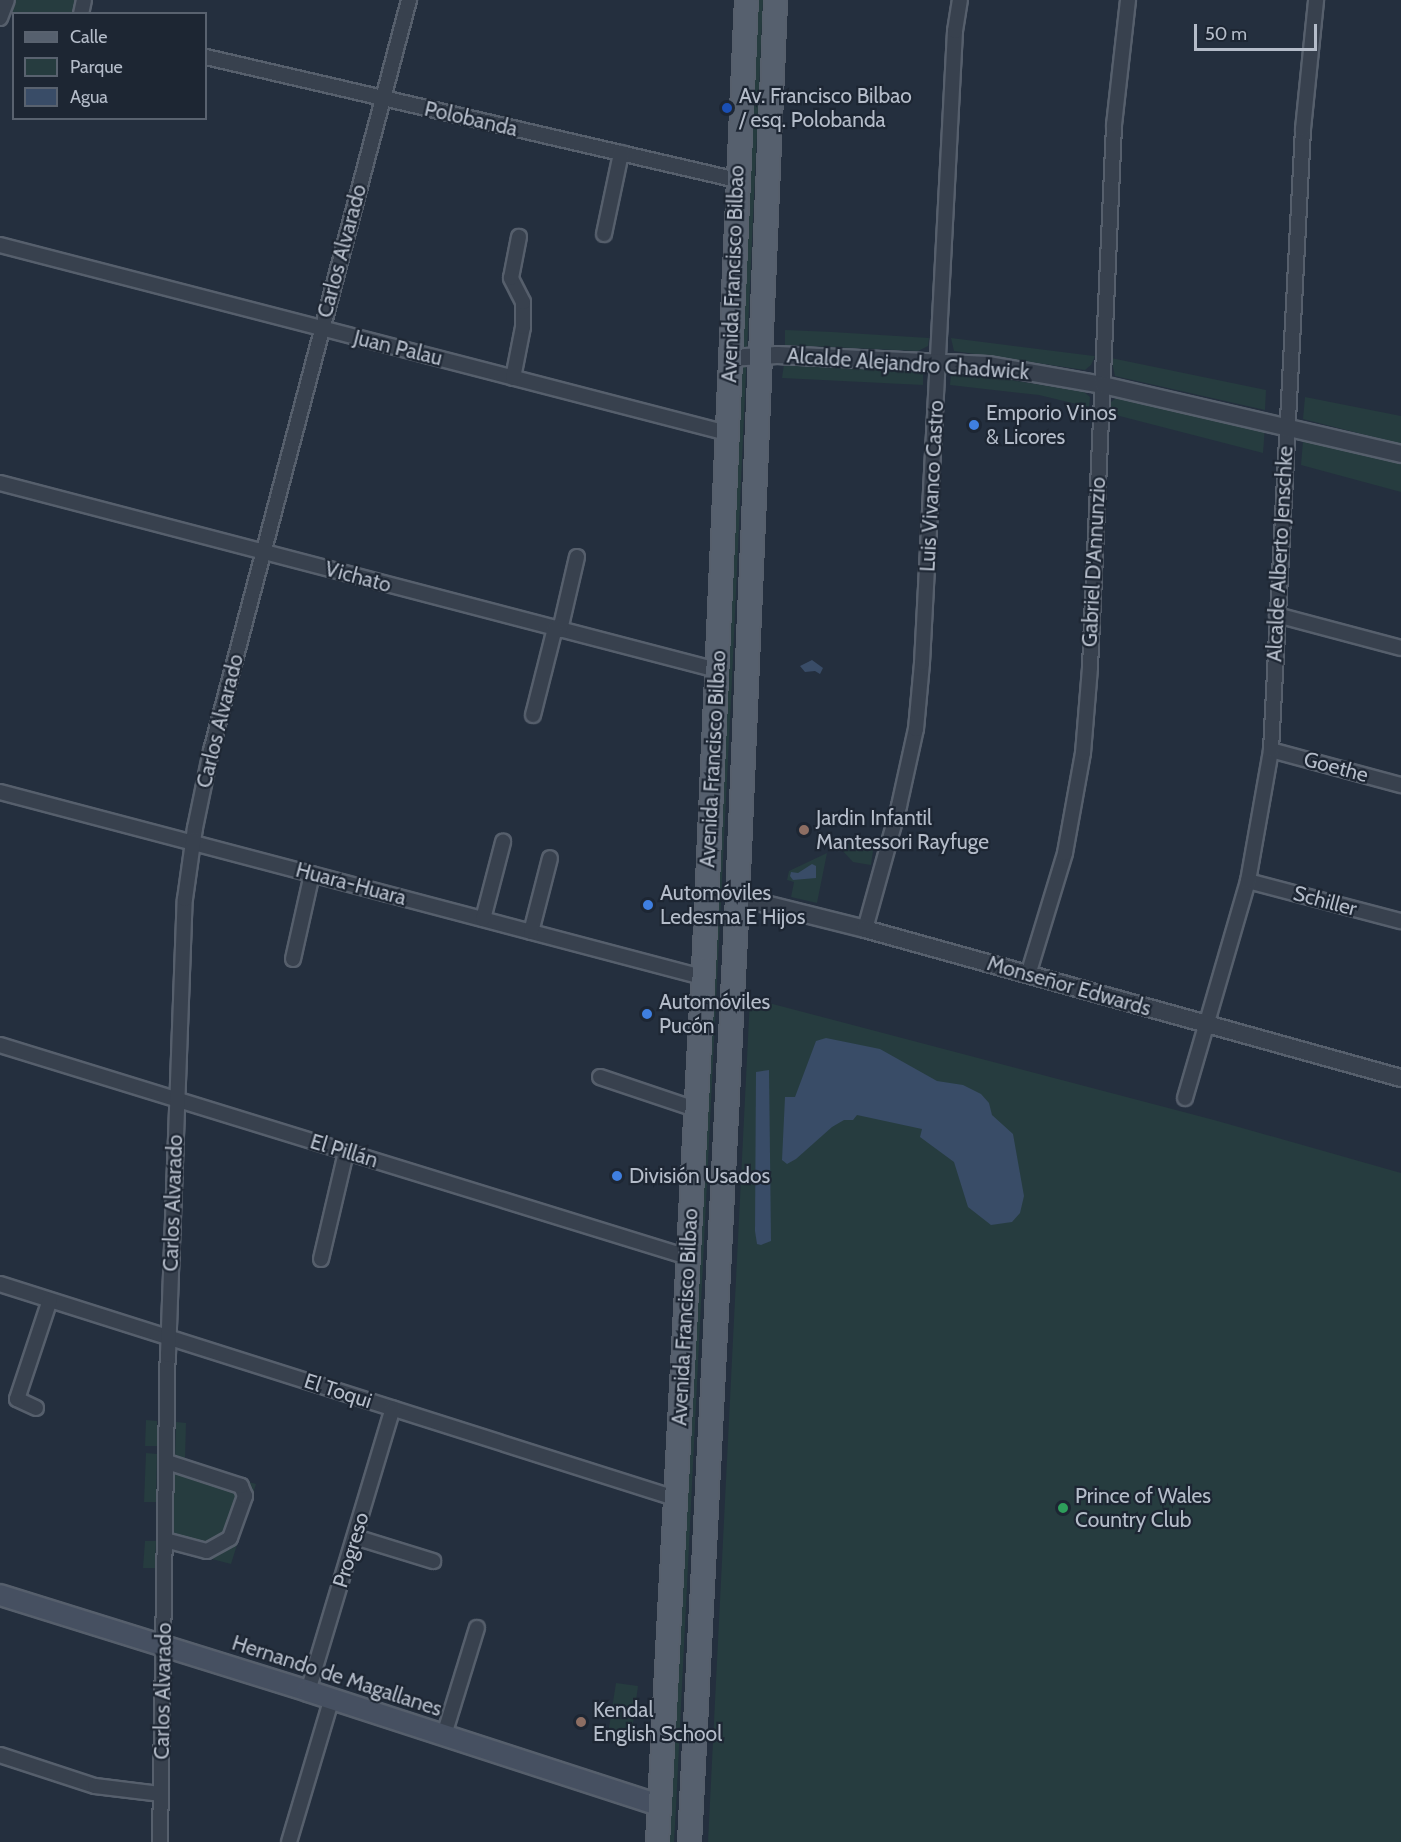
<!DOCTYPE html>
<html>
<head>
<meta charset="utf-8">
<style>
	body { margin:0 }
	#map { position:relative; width:1401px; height:1842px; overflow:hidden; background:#242f3e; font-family:Cabin,sans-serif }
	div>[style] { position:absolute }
	.green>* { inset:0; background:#263c3f }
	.water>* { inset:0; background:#394c67 }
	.roads { filter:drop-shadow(2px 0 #565f6c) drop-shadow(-2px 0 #565f6c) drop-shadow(0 2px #565f6c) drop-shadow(0 -2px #565f6c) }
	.minor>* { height:14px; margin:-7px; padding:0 7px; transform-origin:7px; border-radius:7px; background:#38414e }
	.tertiary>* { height:16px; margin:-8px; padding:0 8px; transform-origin:8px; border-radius:8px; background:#38414e }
	.secondary>* { height:20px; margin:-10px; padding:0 10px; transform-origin:10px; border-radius:10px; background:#465061 }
	.primary>* { height:21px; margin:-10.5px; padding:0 10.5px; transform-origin:10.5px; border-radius:10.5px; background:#56606e }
	.dots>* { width:16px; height:16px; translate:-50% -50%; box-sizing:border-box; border:3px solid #1d2633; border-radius:50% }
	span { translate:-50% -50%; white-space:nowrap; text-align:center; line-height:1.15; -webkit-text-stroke:4.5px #1d2633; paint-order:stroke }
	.poi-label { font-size:21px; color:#b4bcc9 }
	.left { translate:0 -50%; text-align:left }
	.street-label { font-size:21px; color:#b4bcc9 }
	.legend { position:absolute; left:12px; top:12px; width:195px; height:108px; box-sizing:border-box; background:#1d2633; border:2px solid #59626f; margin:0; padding:8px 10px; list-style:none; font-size:18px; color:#b4bcc9 }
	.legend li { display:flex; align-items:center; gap:12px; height:30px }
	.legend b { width:30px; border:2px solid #59626f }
	.scale { position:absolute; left:1194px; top:24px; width:123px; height:27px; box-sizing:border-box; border:3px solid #b4bcc9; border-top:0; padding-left:8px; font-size:18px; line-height:21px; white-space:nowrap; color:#b4bcc9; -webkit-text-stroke:4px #1d2633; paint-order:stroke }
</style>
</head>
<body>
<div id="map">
	<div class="green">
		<i style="clip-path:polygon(7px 0,84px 0,81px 13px,13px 15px,4px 13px)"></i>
		<i style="clip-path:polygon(758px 0,763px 0,732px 679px,676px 1807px,674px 1842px,668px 1842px)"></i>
		<i style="clip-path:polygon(785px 330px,832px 332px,929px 338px,928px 346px,918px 351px,785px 345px)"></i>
		<i style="clip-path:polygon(951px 338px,1094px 356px,1095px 356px,1091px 365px,1085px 370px,954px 351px)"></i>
		<i style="clip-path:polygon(1111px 358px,1266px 390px,1265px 410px,1115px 376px)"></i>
		<i style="clip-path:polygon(784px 364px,918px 371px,923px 374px,923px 385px,782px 378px)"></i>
		<i style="clip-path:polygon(963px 372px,1084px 392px,1090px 397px,1089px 407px,1039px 395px,950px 385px,951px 373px)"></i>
		<i style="clip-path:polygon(1119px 396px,1265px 427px,1263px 453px,1108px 413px,1111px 402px)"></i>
		<i style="clip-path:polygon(1305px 397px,1401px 416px,1401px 444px,1303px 419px)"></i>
		<i style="clip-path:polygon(1303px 441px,1401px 464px,1401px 492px,1301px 465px)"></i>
		<i style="clip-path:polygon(840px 841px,874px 844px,871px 865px,853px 862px,840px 848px)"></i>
		<i style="clip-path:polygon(827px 853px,817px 903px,791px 897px,794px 882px,787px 880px,789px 871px)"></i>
		<i style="clip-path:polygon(750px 998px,1214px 1120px,1401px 1173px,1401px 1842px,708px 1842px)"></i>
		<i style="clip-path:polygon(146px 1420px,157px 1421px,157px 1446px,145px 1446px)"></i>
		<i style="clip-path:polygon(176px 1422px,186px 1423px,185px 1460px,175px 1459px)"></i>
		<i style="clip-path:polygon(146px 1453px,157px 1454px,156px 1502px,144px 1502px)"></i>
		<i style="clip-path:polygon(174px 1461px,256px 1484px,231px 1564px,171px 1548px)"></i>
		<i style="clip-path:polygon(145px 1541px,156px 1541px,155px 1568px,143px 1568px)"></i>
		<i style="clip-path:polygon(616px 1683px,638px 1686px,631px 1738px,608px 1734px)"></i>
	</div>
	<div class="water">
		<i style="clip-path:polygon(812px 660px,823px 668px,820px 674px,815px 671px,805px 672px,800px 666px)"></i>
		<i style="clip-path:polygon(812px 864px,816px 866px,816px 878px,793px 880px,790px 876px,791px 872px,798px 873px)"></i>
		<i style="clip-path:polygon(826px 1038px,880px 1049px,937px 1081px,963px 1085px,981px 1094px,989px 1103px,992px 1115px,1013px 1134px,1024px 1196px,1020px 1213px,1012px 1222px,991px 1225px,968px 1207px,954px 1162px,920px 1137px,922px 1129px,857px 1115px,853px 1120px,844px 1120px,832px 1127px,796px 1159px,787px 1164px,782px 1160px,785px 1097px,795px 1097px,816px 1041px)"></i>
		<i style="clip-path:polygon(769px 1070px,771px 1241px,761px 1245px,757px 1244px,755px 1231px,756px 1072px)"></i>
	</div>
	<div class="roads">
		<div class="minor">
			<i style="left:81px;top:14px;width:14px;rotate:-78deg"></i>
			<i style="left:0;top:18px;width:19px;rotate:-69deg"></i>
			<i style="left:206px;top:57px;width:545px;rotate:13.04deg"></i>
			<i style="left:604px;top:234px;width:83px;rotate:-78.1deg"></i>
			<i style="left:0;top:245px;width:751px;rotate:14.5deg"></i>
			<i style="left:513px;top:378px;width:52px;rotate:-78.9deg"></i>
			<i style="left:523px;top:327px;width:25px;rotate:-90deg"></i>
			<i style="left:523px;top:302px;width:27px;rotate:-117deg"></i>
			<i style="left:511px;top:278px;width:42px;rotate:-79deg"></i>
			<i style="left:0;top:483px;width:741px;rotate:14.62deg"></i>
			<i style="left:1277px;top:615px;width:128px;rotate:14.9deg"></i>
			<i style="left:560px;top:630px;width:75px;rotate:-76.9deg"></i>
			<i style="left:533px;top:715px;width:90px;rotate:-75.8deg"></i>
			<i style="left:1271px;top:750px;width:135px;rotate:15.1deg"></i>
			<i style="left:0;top:792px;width:726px;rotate:14.76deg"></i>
			<i style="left:1248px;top:881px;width:158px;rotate:14.7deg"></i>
			<i style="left:483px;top:919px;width:80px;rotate:-75.4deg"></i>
			<i style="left:865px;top:929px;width:128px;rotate:-74.5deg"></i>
			<i style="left:899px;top:806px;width:79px;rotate:-77.6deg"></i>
			<i style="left:916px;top:729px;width:66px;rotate:-84.8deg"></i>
			<i style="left:922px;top:663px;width:633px;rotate:-87.01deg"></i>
			<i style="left:955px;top:31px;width:31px;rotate:-81deg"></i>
			<i style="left:531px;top:932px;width:76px;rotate:-75.6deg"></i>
			<i style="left:293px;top:959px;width:87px;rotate:-77.4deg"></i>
			<i style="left:1028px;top:975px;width:127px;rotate:-73.1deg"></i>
			<i style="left:1065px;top:853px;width:102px;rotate:-79.8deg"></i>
			<i style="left:1083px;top:753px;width:86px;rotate:-85.3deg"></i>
			<i style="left:1090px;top:667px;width:543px;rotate:-87.46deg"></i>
			<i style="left:1114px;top:125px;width:126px;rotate:-83.6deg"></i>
			<i style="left:0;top:1045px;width:720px;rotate:17.13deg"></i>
			<i style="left:600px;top:1077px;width:100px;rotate:18.6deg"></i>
			<i style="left:1185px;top:1098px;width:226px;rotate:-73.8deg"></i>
			<i style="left:1248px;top:881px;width:133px;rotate:-80deg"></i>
			<i style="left:1271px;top:750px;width:622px;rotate:-87.05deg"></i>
			<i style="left:1303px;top:129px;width:130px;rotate:-84.2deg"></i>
			<i style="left:321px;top:1259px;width:110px;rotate:-76.8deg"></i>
			<i style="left:0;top:1284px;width:708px;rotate:17.59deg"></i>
			<i style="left:36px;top:1408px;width:21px;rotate:-155deg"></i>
			<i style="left:17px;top:1399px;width:104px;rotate:-71.6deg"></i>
			<i style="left:355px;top:1537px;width:82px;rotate:17.1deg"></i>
			<i style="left:165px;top:1540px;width:43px;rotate:14.7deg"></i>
			<i style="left:207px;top:1551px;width:26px;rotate:-29deg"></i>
			<i style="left:230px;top:1538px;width:45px;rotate:-70.3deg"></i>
			<i style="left:245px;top:1496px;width:11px;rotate:-112deg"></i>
			<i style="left:241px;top:1486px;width:78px;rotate:-162deg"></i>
			<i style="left:308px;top:1691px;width:295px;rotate:-73.3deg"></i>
			<i style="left:444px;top:1735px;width:112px;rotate:-72.9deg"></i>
			<i style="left:0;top:1755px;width:100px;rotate:18.1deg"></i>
			<i style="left:95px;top:1786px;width:65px;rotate:7deg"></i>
			<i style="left:160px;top:1842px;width:487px;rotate:-89.1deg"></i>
			<i style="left:168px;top:1355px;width:456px;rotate:-87.9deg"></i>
			<i style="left:185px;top:899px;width:72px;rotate:-82deg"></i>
			<i style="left:195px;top:828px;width:79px;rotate:-78.3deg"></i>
			<i style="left:211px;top:751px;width:777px;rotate:-75.23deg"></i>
			<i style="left:289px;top:1842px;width:150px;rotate:-73.4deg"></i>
		</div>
		<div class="tertiary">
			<i style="left:730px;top:358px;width:47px;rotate:-3.7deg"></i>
			<i style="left:777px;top:355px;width:211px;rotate:2.7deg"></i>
			<i style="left:988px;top:365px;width:117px;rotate:9.9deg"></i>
			<i style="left:1103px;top:385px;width:306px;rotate:13deg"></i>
			<i style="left:737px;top:897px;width:132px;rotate:14deg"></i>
			<i style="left:865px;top:929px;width:556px;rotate:15.54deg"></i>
		</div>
		<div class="secondary">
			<i style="left:0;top:1595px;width:323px;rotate:17.3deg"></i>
			<i style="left:308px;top:1691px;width:369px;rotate:18deg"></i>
		</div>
		<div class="primary">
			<i style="left:657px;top:1842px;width:894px;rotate:-86.99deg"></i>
			<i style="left:704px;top:949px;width:950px;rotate:-87.47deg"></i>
			<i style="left:689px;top:1842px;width:946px;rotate:-87.09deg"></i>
			<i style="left:737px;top:897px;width:898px;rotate:-87.57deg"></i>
		</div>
	</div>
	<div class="dots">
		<i style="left:727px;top:108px;background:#1a4fb4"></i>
		<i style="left:974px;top:425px;background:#3f7fe0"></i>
		<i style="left:804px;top:830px;background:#8d6e63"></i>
		<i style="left:648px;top:905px;background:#3f7fe0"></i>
		<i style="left:647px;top:1014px;background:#3f7fe0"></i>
		<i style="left:617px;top:1176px;background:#3f7fe0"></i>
		<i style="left:1063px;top:1508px;background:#2e9e5b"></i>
		<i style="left:581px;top:1722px;background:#8d6e63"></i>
	</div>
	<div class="poi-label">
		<span class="left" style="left:739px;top:108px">Av. Francisco Bilbao<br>/ esq. Polobanda</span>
		<span class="left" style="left:986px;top:425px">Emporio Vinos<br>&amp; Licores</span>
		<span class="left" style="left:816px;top:830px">Jardin Infantil<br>Mantessori Rayfuge</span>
		<span class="left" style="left:660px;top:905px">Automóviles<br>Ledesma E Hijos</span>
		<span class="left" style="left:659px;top:1014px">Automóviles<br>Pucón</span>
		<span class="left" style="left:629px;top:1176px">División Usados</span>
		<span class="left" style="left:1075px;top:1508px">Prince of Wales<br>Country Club</span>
		<span class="left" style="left:593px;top:1722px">Kendal<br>English School</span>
	</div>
	<div class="street-label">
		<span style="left:471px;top:119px;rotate:13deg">Polobanda</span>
		<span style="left:342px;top:251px;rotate:-75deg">Carlos Alvarado</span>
		<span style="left:733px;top:274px;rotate:-88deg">Avenida Francisco Bilbao</span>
		<span style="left:398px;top:348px;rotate:14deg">Juan Palau</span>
		<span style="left:908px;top:364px;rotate:4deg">Alcalde Alejandro Chadwick</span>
		<span style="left:932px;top:486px;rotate:-87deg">Luis Vivanco Castro</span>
		<span style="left:1280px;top:554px;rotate:-87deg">Alcalde Alberto Jenschke</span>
		<span style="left:1094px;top:562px;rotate:-87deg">Gabriel D'Annunzio</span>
		<span style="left:358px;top:577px;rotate:15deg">Vichato</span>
		<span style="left:220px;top:721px;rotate:-76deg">Carlos Alvarado</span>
		<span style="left:713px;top:759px;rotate:-87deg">Avenida Francisco Bilbao</span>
		<span style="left:1336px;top:767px;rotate:15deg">Goethe</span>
		<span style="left:351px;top:884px;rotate:15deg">Huara-Huara</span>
		<span style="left:1325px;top:901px;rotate:15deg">Schiller</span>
		<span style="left:1069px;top:986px;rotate:16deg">Monseñor Edwards</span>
		<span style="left:344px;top:1151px;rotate:17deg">El Pillán</span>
		<span style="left:173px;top:1203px;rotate:-88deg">Carlos Alvarado</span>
		<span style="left:685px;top:1317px;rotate:-87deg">Avenida Francisco Bilbao</span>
		<span style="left:338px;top:1391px;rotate:18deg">El Toqui</span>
		<span style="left:351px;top:1550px;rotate:-73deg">Progreso</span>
		<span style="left:337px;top:1676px;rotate:18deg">Hernando de Magallanes</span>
		<span style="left:163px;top:1691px;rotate:-89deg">Carlos Alvarado</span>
	</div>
	<ul class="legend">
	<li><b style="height:8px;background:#56606e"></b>Calle</li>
	<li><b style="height:16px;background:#263c3f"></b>Parque</li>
	<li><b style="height:16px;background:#394c67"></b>Agua</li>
	</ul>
	<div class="scale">50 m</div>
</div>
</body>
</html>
